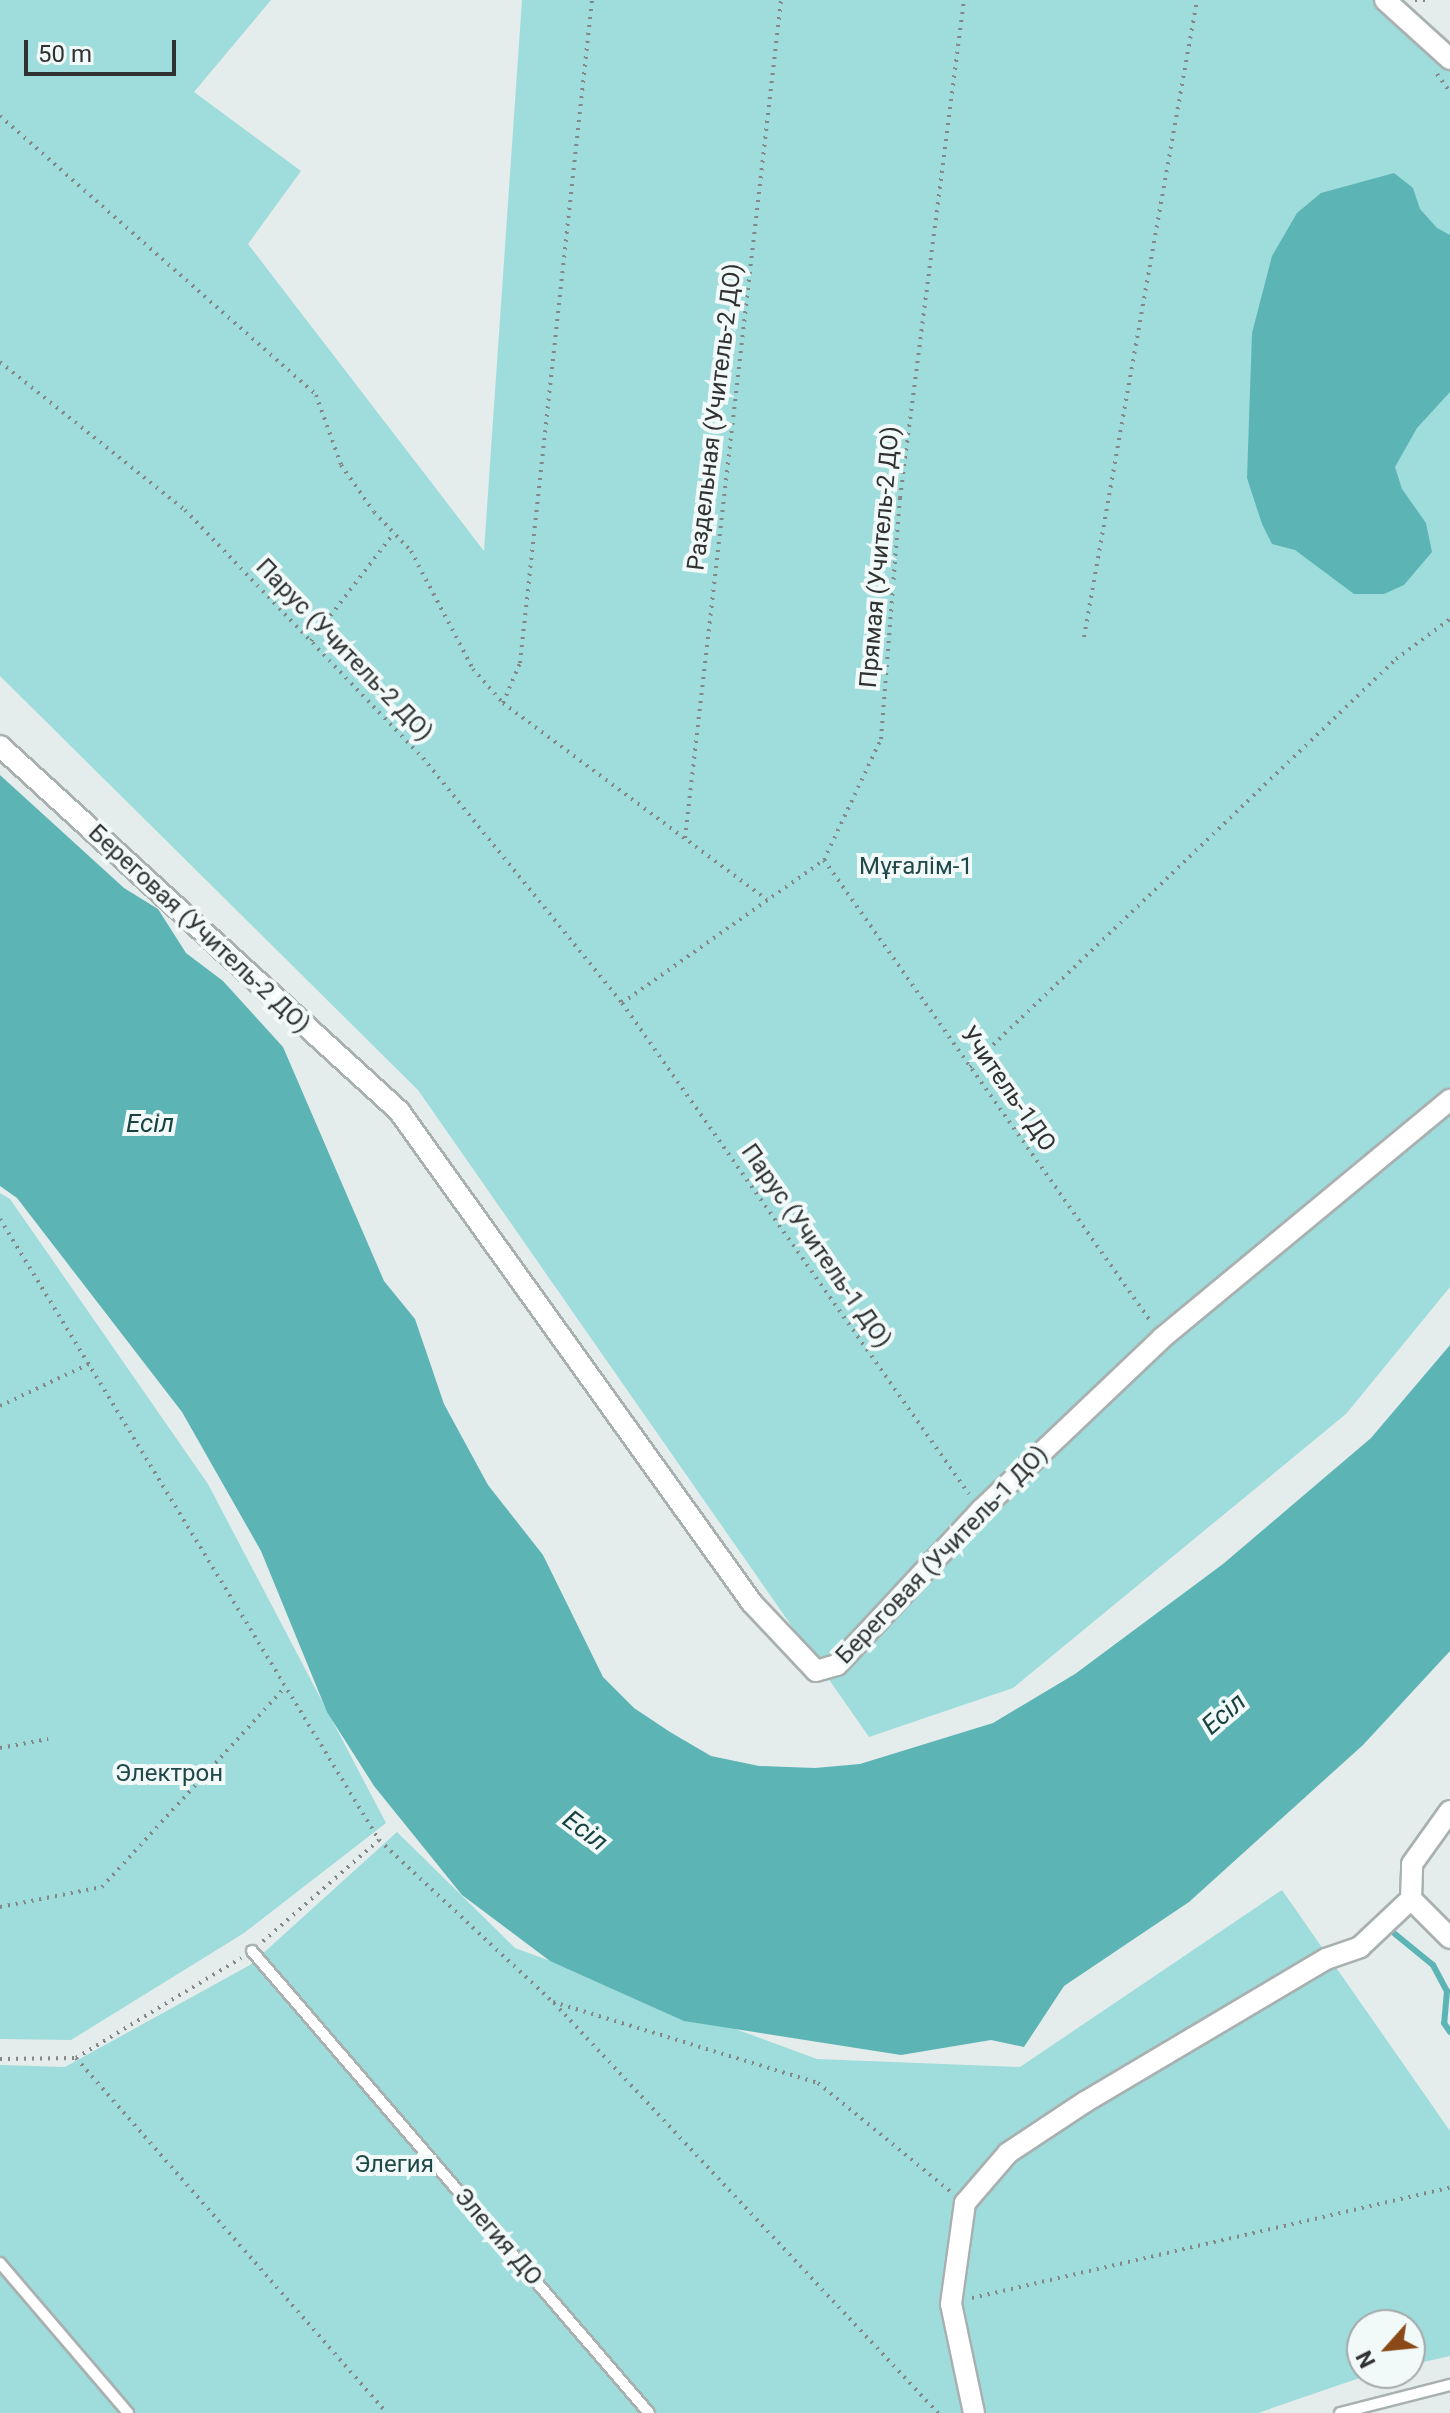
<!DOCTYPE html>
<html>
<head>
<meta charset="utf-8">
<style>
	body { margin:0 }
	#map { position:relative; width:1450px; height:2413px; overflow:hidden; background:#e5ecec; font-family:Roboto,sans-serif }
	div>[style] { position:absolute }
	.green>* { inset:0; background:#9fdcdc }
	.water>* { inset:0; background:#5db4b5 }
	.stream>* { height:6px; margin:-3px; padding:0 3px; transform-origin:3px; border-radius:3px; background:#5db4b5 }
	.path>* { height:4px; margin-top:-2px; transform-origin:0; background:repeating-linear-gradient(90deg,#838787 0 2px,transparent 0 8px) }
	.roads { filter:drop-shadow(2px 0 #a9b0b0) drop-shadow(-2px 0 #a9b0b0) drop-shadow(0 2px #a9b0b0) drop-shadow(0 -2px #a9b0b0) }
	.service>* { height:10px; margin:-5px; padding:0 5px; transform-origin:5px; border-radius:5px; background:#fff }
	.minor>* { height:20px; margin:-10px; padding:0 10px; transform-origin:10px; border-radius:10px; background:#fff }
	span { translate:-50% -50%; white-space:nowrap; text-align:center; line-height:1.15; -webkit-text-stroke:8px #f2f9f9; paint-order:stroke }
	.street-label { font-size:24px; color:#303232 }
	.park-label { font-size:24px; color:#204849 }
	.water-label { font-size:26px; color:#184141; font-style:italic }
	.north { position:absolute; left:1346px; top:2309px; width:80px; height:80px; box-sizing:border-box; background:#f2f9f9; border:2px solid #a4a9a9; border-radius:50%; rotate:243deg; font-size:22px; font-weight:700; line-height:32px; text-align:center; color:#303232 }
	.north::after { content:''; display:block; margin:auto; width:28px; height:36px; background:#8a4916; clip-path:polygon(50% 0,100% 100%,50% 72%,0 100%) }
	.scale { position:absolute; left:24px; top:40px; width:152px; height:36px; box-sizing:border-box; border:4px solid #303232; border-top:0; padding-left:10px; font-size:24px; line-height:28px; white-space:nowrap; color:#303232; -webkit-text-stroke:6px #f2f9f9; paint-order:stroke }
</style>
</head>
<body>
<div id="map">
	<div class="green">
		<i style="clip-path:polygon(0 0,271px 0,194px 92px,301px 171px,248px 244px,484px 551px,522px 0,1386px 0,1450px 53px,1450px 1287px,1346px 1414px,1013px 1688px,869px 1737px,418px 1090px,0 676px)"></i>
		<i style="clip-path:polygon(0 1193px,10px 1199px,208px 1484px,386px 1823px,244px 1933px,71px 2040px,0 2039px)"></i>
		<i style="clip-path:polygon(397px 1832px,515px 1948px,817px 2059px,1020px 2067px,1282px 1890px,1450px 2131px,1450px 2356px,1410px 2365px,1410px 2325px,1362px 2325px,1362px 2373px,1374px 2373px,1258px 2413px,0 2413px,0 2065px,65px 2067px,250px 1965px)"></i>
	</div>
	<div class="water">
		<i style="clip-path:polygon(1394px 173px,1413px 188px,1420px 209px,1437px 228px,1450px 235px,1450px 392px,1417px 428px,1395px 467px,1402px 489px,1426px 523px,1432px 552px,1404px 585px,1384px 594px,1354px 594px,1295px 550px,1272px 544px,1262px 524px,1247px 478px,1252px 333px,1272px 256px,1297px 213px,1321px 193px)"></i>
		<i style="clip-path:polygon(0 775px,124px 888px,158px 909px,186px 953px,223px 981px,283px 1047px,384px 1281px,415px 1319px,444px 1404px,488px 1485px,543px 1555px,603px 1677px,634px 1708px,670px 1732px,711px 1756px,759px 1766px,815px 1768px,860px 1764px,993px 1723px,1075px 1674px,1223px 1564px,1371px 1438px,1450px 1345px,1450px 1651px,1363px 1745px,1189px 1902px,1064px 1986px,1024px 2047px,991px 2040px,901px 2055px,684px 2021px,550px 1961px,462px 1895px,374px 1786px,327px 1712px,261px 1551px,182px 1412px,17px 1198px,0 1186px)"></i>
	</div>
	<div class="stream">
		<i style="left:1395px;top:1934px;width:49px;rotate:39.2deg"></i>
		<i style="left:1433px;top:1965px;width:30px;rotate:62deg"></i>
		<i style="left:1447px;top:1991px;width:32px;rotate:95deg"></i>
		<i style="left:1444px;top:2023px;width:11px;rotate:56deg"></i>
	</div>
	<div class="path">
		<i style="left:1415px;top:0;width:10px"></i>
		<i style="left:1437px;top:74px;width:22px;rotate:54deg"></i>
		<i style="left:0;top:116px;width:422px;rotate:41.4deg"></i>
		<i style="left:316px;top:395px;width:74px;rotate:70.3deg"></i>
		<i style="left:341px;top:465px;width:57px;rotate:54.9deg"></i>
		<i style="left:374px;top:512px;width:54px;rotate:46.5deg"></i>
		<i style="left:411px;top:551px;width:133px;rotate:62.3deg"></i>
		<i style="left:473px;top:669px;width:45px;rotate:48.6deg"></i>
		<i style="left:503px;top:703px;width:329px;rotate:36.7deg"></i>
		<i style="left:0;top:362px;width:237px;rotate:38.7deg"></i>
		<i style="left:185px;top:510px;width:344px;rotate:46.2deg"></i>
		<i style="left:423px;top:758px;width:316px;rotate:50.9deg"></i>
		<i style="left:622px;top:1003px;width:601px;rotate:54.75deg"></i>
		<i style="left:1084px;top:637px;width:647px;rotate:-79.94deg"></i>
		<i style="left:311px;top:641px;width:136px;rotate:-52.5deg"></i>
		<i style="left:503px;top:703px;width:43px;rotate:-67deg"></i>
		<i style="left:520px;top:663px;width:667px;rotate:-83.8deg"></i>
		<i style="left:685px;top:838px;width:843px;rotate:-83.46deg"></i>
		<i style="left:824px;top:860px;width:566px;rotate:54.71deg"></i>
		<i style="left:622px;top:1003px;width:247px;rotate:-35.3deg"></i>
		<i style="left:824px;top:860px;width:134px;rotate:-64.8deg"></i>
		<i style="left:881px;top:739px;width:242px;rotate:-85.5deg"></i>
		<i style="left:900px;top:498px;width:502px;rotate:-82.68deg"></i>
		<i style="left:970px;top:1067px;width:590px;rotate:-43.76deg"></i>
		<i style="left:1396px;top:659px;width:67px;rotate:-36.5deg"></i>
		<i style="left:0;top:1219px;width:728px;rotate:58.6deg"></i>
		<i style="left:379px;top:1840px;width:157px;rotate:138.9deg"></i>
		<i style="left:0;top:1406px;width:98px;rotate:-25.3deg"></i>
		<i style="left:0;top:1748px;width:49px;rotate:-10.6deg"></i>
		<i style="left:379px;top:1840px;width:238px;rotate:43deg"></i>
		<i style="left:553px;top:2002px;width:277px;rotate:17deg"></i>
		<i style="left:818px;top:2083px;width:172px;rotate:39.3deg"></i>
		<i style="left:0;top:1907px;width:104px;rotate:-11.1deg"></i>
		<i style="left:102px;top:1887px;width:271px;rotate:-47.5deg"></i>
		<i style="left:554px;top:2003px;width:562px;rotate:46.88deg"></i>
		<i style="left:76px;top:2058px;width:472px;rotate:48.8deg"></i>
		<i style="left:0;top:2059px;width:76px;rotate:-0.8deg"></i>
		<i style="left:76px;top:2058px;width:193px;rotate:-31.2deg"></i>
		<i style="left:972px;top:2298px;width:490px;rotate:-13deg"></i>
	</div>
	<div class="roads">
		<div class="service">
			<i style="left:252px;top:1951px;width:609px;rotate:49.33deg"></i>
			<i style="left:0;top:2263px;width:197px;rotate:49.5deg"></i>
			<i style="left:1340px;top:2413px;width:114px;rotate:-14.3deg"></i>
		</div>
		<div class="minor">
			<i style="left:1385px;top:0;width:88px;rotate:42.2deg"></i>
			<i style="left:0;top:746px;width:541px;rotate:42.45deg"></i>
			<i style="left:399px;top:1111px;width:606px;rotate:54.34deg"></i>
			<i style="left:752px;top:1603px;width:93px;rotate:46.7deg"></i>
			<i style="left:816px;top:1671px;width:22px;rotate:-16deg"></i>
			<i style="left:837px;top:1665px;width:212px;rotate:-47.1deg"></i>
			<i style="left:981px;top:1510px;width:250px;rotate:-43.5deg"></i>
			<i style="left:1162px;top:1338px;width:374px;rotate:-39.6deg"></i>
			<i style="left:1411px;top:1899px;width:55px;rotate:45deg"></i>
			<i style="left:974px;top:2413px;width:111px;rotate:-101.9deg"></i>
			<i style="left:951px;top:2304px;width:102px;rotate:-82.1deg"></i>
			<i style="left:965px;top:2203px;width:66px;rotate:-49.3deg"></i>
			<i style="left:1008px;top:2153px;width:92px;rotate:-33.5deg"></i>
			<i style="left:1085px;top:2102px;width:280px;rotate:-30.7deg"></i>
			<i style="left:1326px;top:1959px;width:36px;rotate:-19deg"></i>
			<i style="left:1360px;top:1947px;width:70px;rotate:-43.3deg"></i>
			<i style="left:1411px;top:1899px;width:35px;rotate:-88deg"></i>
			<i style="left:1412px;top:1864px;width:65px;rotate:-54.4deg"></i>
		</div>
	</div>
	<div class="street-label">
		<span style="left:715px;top:417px;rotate:-83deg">Раздельная (Учитель-2 ДО)</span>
		<span style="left:880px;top:557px;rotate:-85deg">Прямая (Учитель-2 ДО)</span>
		<span style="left:344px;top:650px;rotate:46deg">Парус (Учитель-2 ДО)</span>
		<span style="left:199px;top:929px;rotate:43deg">Береговая (Учитель-2 ДО)</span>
		<span style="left:1008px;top:1089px;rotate:55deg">Учитель-1ДО</span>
		<span style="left:816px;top:1246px;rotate:55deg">Парус (Учитель-1 ДО)</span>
		<span style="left:942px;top:1555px;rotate:-46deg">Береговая (Учитель-1 ДО)</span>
		<span style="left:498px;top:2237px;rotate:49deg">Элегия ДО</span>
	</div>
	<div class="park-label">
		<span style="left:916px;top:867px">Мұғалім-1</span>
		<span style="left:169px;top:1774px">Электрон</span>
		<span style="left:394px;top:2165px">Элегия</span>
	</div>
	<div class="water-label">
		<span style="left:150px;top:1124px">Есіл</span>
		<span style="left:1224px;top:1714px;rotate:-41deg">Есіл</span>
		<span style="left:585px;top:1831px;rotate:37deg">Есіл</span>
	</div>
	<div class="north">N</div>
	<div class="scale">50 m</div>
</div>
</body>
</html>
